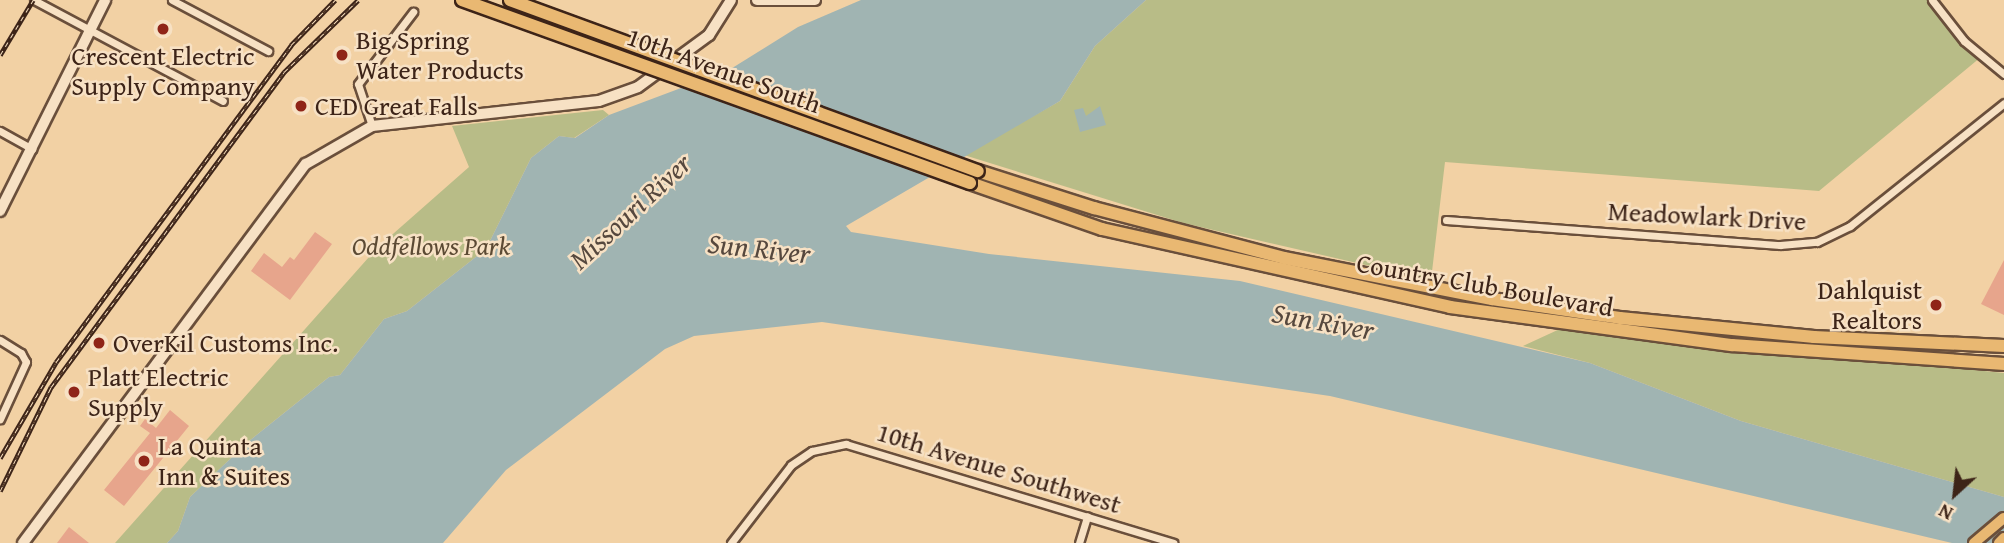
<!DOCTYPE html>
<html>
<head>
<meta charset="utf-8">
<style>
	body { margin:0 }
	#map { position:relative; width:2004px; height:543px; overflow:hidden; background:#f2d1a4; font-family:"Gentium Book Plus",serif }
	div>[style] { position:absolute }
	.green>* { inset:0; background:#b8bc87 }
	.water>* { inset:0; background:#a0b4b2 }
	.building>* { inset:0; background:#e7a58c }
	.roads { filter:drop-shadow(2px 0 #6a4f3b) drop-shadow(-2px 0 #6a4f3b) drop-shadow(0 2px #6a4f3b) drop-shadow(0 -2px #6a4f3b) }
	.street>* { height:7px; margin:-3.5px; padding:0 3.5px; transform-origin:3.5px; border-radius:3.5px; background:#f7e1c4 }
	.secondary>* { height:10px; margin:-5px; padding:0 5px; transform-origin:5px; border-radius:5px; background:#f7e1c4 }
	.primary>* { height:10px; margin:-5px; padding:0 5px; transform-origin:5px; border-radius:5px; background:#e9b872 }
	.highway>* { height:12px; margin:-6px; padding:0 6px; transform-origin:6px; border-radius:6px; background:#e9b872 }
	.rail>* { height:4.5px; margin-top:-2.25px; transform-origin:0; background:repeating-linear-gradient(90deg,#f7e1c4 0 5px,#3d2418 0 10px); box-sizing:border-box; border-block:2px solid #3d2418 }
	.bridges { filter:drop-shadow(2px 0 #3d2418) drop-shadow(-2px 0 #3d2418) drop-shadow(0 2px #3d2418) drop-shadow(0 -2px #3d2418) }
	.highway-bridge>* { height:12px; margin:-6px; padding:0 6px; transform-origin:6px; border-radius:6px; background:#e9b872 }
	.dots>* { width:19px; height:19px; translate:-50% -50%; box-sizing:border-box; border:4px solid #f7e1c4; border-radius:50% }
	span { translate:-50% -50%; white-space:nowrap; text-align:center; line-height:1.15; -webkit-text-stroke:5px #f7e1c4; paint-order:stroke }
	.poi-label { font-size:26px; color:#3d2418 }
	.left { translate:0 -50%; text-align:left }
	.right { translate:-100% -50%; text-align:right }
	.street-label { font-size:26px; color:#3d2418 }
	.park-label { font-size:26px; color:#5c4a34; font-style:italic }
	.water-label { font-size:28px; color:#56483e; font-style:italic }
	.north { position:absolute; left:1920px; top:459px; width:70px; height:70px; -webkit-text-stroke:5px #f7e1c4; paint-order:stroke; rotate:207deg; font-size:19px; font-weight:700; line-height:28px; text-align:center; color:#3d2418 }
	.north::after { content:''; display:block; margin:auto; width:24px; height:32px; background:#3d2418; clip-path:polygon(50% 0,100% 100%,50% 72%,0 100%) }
</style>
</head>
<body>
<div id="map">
	<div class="green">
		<i style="clip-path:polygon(1146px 0,1932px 0,1981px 57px,1819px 191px,1445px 162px,1431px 280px,1183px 223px,964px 155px,1060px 101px,1095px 46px)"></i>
		<i style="clip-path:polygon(603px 110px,609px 115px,574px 138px,559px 136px,531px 158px,486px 249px,407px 311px,384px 319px,340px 375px,329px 377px,249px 441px,190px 497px,178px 531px,167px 543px,115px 543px,377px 248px,469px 167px,452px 126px)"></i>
		<i style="clip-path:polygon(1562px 328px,2004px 373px,2004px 497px,1741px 421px,1590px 363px,1523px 346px)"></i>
	</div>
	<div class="water">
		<i style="clip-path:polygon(861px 0,1146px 0,1095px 46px,1060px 101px,846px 226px,851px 232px,989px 254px,1240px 281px,1590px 363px,1741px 421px,2004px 497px,2004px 543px,1952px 543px,1330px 396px,822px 322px,694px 336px,665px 349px,506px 470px,443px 543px,167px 543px,178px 531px,190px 497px,249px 441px,329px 377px,340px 375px,384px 319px,407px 311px,486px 249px,531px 158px,559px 136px,575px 138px,609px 115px,729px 70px,798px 27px)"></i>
		<i style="clip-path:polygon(1100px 106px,1106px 125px,1080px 132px,1074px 110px,1083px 108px,1086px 116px)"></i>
	</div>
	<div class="building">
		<i style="clip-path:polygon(315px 232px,332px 244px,290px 300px,251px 271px,264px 253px,282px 267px,290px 257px,294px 260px)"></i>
		<i style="clip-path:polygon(2004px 260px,2004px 315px,1981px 304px)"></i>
		<i style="clip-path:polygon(170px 410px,189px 426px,124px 506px,104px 490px,150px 433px,140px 426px,145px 419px,156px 428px)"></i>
		<i style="clip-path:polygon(69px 527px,89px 543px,57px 543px)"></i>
	</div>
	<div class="roads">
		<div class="street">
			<i style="left:34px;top:0;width:214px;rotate:28.1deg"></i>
			<i style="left:172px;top:0;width:109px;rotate:28deg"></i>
			<i style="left:1932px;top:0;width:52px;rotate:52deg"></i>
			<i style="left:1964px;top:41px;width:52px;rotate:39.5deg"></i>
			<i style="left:372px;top:126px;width:44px;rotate:-108.4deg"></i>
			<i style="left:358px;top:84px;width:91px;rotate:-52.6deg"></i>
			<i style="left:0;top:131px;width:37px;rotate:29deg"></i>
			<i style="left:1446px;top:220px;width:335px;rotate:4.3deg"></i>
			<i style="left:1780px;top:245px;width:37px;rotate:-5deg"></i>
			<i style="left:1817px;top:242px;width:37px;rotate:-26deg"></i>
			<i style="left:1850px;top:226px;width:197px;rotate:-38.6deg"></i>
			<i style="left:0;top:340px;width:25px;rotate:32deg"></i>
			<i style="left:21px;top:353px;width:10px;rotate:61deg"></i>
			<i style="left:26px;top:362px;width:63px;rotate:114.5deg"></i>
			<i style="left:731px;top:543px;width:98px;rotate:-52.4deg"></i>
			<i style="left:791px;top:465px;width:25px;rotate:-34deg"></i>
			<i style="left:812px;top:451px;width:35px;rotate:-12deg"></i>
			<i style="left:846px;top:444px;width:342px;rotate:16.8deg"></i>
			<i style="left:1079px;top:543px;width:28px;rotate:-73deg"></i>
		</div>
		<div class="secondary">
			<i style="left:757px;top:0;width:58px"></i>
			<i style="left:0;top:211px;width:236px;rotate:-63.5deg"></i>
			<i style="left:23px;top:543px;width:473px;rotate:-53.3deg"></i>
			<i style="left:306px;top:164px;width:76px;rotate:-29.9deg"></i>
			<i style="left:372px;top:126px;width:228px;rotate:-6.3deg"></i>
			<i style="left:599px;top:101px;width:41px;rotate:-19.7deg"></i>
			<i style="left:638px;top:87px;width:88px;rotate:-36.2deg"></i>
			<i style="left:709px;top:35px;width:41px;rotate:-57.8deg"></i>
		</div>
		<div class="primary">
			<i style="left:1974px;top:543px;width:39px;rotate:-40deg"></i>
			<i style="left:1999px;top:543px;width:7px;rotate:-45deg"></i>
		</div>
		<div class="highway">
			<i style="left:978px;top:171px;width:122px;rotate:17.7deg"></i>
			<i style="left:1094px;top:208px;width:196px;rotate:14.7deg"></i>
			<i style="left:1284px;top:258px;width:212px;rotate:11.2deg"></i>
			<i style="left:1492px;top:299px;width:129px;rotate:8.4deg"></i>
			<i style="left:1620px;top:318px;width:195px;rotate:5.6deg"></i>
			<i style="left:1814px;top:337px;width:190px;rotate:2.7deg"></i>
			<i style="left:970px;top:183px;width:140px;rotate:19.2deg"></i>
			<i style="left:1102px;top:229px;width:357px;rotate:12.6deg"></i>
			<i style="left:1450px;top:307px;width:285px;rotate:7.7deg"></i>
			<i style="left:1732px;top:345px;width:273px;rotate:4deg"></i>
		</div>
	</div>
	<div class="rail">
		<i style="left:0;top:55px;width:64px;rotate:-59deg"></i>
		<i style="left:0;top:458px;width:111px;rotate:-59.7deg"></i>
		<i style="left:56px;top:362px;width:395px;rotate:-53.4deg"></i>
		<i style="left:291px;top:45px;width:63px;rotate:-45.6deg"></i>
		<i style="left:0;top:491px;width:116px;rotate:-63.9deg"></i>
		<i style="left:51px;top:387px;width:392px;rotate:-53.5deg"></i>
		<i style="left:284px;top:72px;width:103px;rotate:-44.2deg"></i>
	</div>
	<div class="bridges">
		<div class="highway-bridge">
			<i style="left:462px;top:0;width:540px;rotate:19.81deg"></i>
			<i style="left:510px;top:0;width:498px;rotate:20.1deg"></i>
		</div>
	</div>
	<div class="dots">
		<i style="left:163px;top:29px;background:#8f2418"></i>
		<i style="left:342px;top:55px;background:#8f2418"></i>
		<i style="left:301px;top:106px;background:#8f2418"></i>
		<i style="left:1936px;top:305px;background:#8f2418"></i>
		<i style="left:99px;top:343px;background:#8f2418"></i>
		<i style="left:74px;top:392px;background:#8f2418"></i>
		<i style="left:144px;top:461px;background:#8f2418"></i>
	</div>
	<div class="poi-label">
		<span class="left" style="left:356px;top:55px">Big Spring<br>Water Products</span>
		<span style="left:163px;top:71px">Crescent Electric<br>Supply Company</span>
		<span class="left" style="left:315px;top:106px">CED Great Falls</span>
		<span class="right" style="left:1922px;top:305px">Dahlquist<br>Realtors</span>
		<span class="left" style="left:113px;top:343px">OverKil Customs Inc.</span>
		<span class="left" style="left:88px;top:392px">Platt Electric<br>Supply</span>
		<span class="left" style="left:158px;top:461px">La Quinta<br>Inn &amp; Suites</span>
	</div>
	<div class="street-label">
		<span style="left:724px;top:70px;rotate:20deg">10th Avenue South</span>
		<span style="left:1707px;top:216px;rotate:3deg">Meadowlark Drive</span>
		<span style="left:1485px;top:285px;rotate:10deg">Country Club Boulevard</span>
		<span style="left:999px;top:468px;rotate:17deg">10th Avenue Southwest</span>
	</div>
	<div class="park-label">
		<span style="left:431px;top:246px">Oddfellows Park</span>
	</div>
	<div class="water-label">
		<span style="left:630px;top:211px;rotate:-43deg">Missouri River</span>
		<span style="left:759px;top:248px;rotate:6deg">Sun River</span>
		<span style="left:1323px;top:321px;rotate:10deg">Sun River</span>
	</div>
	<div class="north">N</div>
</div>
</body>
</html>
